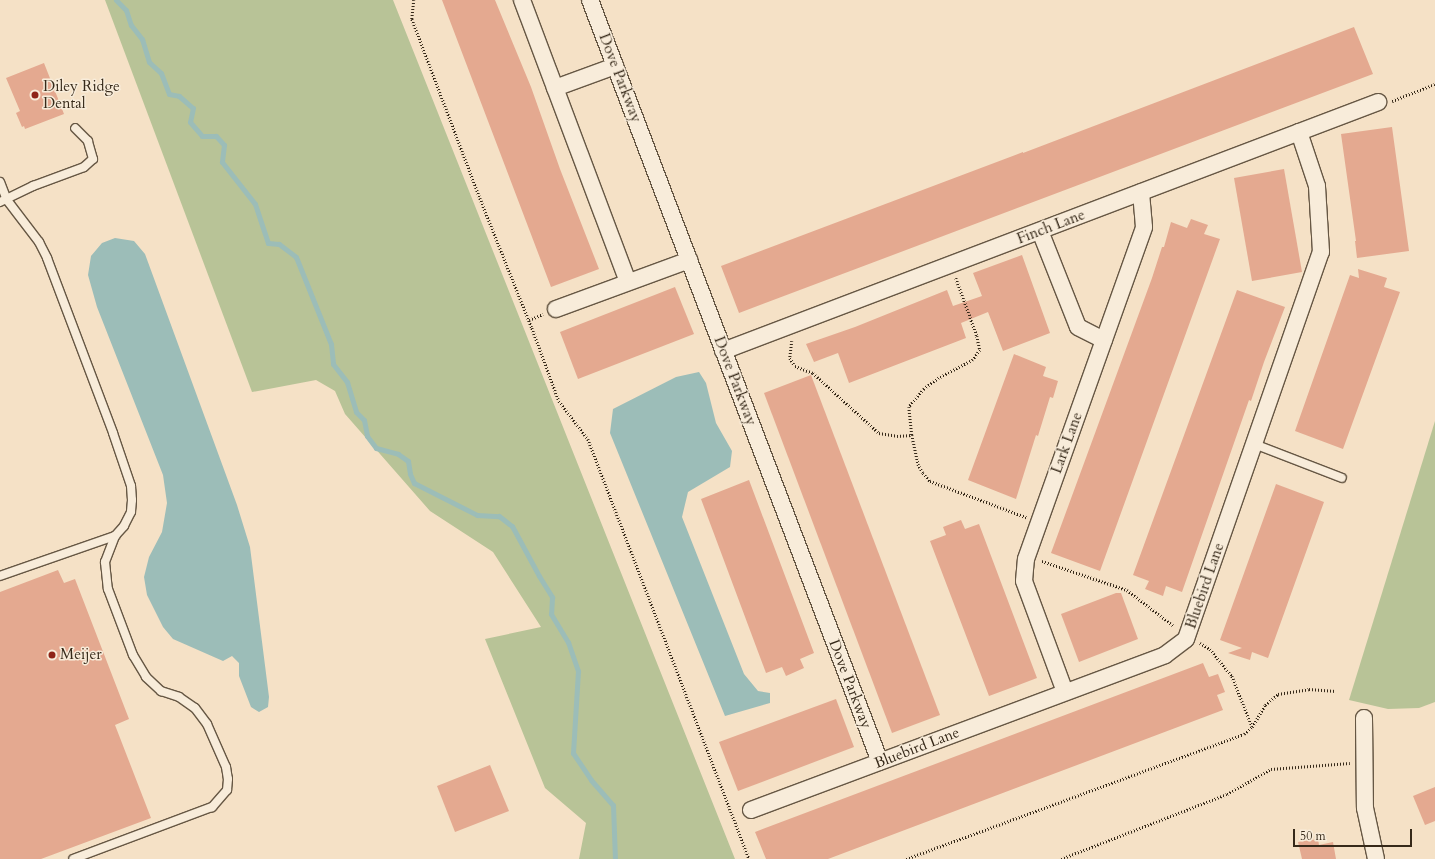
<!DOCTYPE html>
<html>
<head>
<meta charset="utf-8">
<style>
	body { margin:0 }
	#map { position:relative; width:1435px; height:859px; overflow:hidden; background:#f5e1c6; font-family:Cardo,serif }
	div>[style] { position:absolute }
	.green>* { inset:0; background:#b8c397 }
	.water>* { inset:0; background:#9cbdb8 }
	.stream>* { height:5px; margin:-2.5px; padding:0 2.5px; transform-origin:2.5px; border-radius:2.5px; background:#9cbdb8 }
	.building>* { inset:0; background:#e4a990 }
	.path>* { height:2.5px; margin-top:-1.25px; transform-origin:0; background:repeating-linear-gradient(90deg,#362919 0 1px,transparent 0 3px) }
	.roads { filter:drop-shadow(1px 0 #665744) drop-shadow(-1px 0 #665744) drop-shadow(0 1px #665744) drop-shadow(0 -1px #665744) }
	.lane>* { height:8px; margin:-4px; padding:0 4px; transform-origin:4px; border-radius:4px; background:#f8ecda }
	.street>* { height:16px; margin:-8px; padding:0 8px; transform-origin:8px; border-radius:8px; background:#f8ecda }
	.dots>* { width:11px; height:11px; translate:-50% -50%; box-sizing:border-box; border:2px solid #f8ecda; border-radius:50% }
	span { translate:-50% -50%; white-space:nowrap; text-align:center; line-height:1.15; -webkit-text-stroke:3px #f8ecda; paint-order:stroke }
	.street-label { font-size:15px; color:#362919 }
	.poi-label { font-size:15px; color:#362919 }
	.left { translate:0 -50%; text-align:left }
	.scale { position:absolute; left:1293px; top:829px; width:119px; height:18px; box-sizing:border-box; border:2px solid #362919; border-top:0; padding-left:5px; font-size:12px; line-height:14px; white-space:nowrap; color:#362919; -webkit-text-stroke:3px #f8ecda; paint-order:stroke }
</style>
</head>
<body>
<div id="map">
	<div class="green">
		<i style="clip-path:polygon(105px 0,393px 0,735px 859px,579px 859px,586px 823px,545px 788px,485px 639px,541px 627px,493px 552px,430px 511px,345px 414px,335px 391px,316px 380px,252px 392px)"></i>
		<i style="clip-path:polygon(1435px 421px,1435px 702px,1419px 708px,1388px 709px,1349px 700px)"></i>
	</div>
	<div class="water">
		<i style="clip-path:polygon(115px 238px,134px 241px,145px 254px,237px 505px,250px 547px,269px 697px,268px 707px,259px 712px,251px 707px,239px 676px,239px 663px,232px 656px,223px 661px,173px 639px,163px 627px,147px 595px,144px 577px,149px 557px,162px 532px,167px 503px,163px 475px,97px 307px,88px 275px,91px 256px,102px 243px)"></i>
		<i style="clip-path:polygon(699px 372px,706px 383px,716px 423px,732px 451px,730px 467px,688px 492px,682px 517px,744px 674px,758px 691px,770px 693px,770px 703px,725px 716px,610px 433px,613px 409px,676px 377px)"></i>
	</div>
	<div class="stream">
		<i style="left:116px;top:0;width:14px;rotate:45deg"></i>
		<i style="left:126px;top:10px;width:16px;rotate:72deg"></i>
		<i style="left:131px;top:25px;width:18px;rotate:52deg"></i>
		<i style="left:142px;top:39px;width:24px;rotate:73deg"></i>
		<i style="left:149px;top:62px;width:16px;rotate:43deg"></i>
		<i style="left:161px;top:73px;width:22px;rotate:69deg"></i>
		<i style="left:169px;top:94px;width:10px;rotate:11deg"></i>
		<i style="left:179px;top:96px;width:18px;rotate:41deg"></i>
		<i style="left:193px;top:108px;width:14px;rotate:102deg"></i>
		<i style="left:190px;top:122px;width:18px;rotate:49deg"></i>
		<i style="left:202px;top:136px;width:14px"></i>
		<i style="left:216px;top:136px;width:12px;rotate:48deg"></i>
		<i style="left:224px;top:145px;width:17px;rotate:97deg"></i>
		<i style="left:222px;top:162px;width:53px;rotate:51.8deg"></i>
		<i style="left:255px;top:204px;width:41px;rotate:71.6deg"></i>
		<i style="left:268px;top:243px;width:11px;rotate:5deg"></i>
		<i style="left:279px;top:244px;width:21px;rotate:37deg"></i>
		<i style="left:296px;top:257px;width:94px;rotate:68.1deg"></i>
		<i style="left:331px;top:344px;width:20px;rotate:84deg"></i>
		<i style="left:333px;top:364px;width:23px;rotate:52deg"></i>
		<i style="left:347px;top:382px;width:31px;rotate:73deg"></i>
		<i style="left:356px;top:412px;width:11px;rotate:45deg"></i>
		<i style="left:364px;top:420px;width:16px;rotate:79deg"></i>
		<i style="left:367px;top:436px;width:15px;rotate:53deg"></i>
		<i style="left:376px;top:448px;width:23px;rotate:15deg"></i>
		<i style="left:398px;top:454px;width:12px;rotate:35deg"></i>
		<i style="left:408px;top:461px;width:13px;rotate:81deg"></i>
		<i style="left:410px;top:474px;width:10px;rotate:66deg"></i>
		<i style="left:414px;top:483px;width:71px;rotate:26.9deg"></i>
		<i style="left:477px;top:515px;width:22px;rotate:3deg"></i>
		<i style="left:499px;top:516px;width:16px;rotate:38deg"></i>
		<i style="left:512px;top:526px;width:57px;rotate:61.6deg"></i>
		<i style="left:539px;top:576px;width:25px;rotate:58deg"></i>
		<i style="left:552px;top:597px;width:17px;rotate:93deg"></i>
		<i style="left:551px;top:614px;width:33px;rotate:59deg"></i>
		<i style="left:568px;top:642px;width:31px;rotate:71deg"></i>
		<i style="left:578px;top:671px;width:82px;rotate:93.5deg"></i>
		<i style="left:573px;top:753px;width:32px;rotate:56deg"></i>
		<i style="left:591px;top:780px;width:33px;rotate:49deg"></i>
		<i style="left:613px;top:805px;width:54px;rotate:87.9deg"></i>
	</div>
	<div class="building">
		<i style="clip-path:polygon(442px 0,495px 0,531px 87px,560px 169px,599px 269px,551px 287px)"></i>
		<i style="clip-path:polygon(1354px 27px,1373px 74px,739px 313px,721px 266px,1023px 152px,1023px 153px)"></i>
		<i style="clip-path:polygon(44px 63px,64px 114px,25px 129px,24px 126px,22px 127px,16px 113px,20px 111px,6px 78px)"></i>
		<i style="clip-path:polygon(1392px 127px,1409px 251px,1357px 258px,1355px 241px,1356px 241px,1341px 134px)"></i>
		<i style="clip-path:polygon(1284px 169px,1302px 272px,1252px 281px,1234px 178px)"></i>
		<i style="clip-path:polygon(1191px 219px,1208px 225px,1204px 234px,1220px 239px,1100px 571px,1051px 553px,1152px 278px,1162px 247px,1164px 247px,1171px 222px,1187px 228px)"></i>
		<i style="clip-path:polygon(1022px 255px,1050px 333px,1003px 351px,988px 312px,961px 323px,966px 338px,849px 383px,838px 353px,814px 362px,806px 344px,855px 327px,947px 290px,953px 306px,982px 296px,973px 273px)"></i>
		<i style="clip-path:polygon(1358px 269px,1387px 278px,1384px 287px,1400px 292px,1343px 449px,1295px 431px,1350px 275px,1359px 278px)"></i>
		<i style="clip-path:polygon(675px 287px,694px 334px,578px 379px,560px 332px)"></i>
		<i style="clip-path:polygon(1237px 290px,1285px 307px,1264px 362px,1251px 401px,1249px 400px,1182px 592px,1166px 586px,1163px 596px,1145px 589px,1149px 581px,1133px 575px)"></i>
		<i style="clip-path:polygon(1014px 354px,1046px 367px,1043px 376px,1058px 381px,1053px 398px,1050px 397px,1038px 436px,1036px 435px,1016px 499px,968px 480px)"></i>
		<i style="clip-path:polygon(811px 375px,940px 715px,892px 733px,764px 393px)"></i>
		<i style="clip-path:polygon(749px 480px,814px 653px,800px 659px,804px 668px,786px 676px,782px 667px,766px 673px,701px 499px)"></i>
		<i style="clip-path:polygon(1276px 484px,1324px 502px,1268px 658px,1252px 652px,1250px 660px,1228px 653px,1242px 648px,1220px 640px)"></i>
		<i style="clip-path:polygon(961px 520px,965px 529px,979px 524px,1037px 678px,989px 696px,930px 541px,946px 535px,943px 527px)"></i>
		<i style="clip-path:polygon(58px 570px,64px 583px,75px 579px,129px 719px,115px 725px,151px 818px,41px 859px,0 859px,0 592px)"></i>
		<i style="clip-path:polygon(1116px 593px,1121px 593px,1138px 639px,1079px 662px,1061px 614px)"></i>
		<i style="clip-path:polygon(1203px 663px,1209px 677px,1218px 674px,1225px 692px,1217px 695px,1223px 710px,828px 859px,766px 859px,755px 832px)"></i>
		<i style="clip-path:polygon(836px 699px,854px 747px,738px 791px,719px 742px)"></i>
		<i style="clip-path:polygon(490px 765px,509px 811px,455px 832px,437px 786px)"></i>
		<i style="clip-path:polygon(1435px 787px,1435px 821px,1425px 825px,1413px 796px)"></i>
		<i style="clip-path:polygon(1318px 839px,1319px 845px,1333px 842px,1336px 859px,1302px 859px,1298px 842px)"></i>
	</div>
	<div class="path">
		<i style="left:414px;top:0;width:19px;rotate:96deg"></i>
		<i style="left:412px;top:19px;width:191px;rotate:69.2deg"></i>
		<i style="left:480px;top:198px;width:140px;rotate:68.2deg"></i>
		<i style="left:532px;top:328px;width:78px;rotate:69.7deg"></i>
		<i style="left:559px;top:401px;width:48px;rotate:52.7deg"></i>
		<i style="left:588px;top:439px;width:450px;rotate:69deg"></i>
		<i style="left:1392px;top:101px;width:46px;rotate:-21.6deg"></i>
		<i style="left:956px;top:278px;width:62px;rotate:70.1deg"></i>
		<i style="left:977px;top:336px;width:14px;rotate:78deg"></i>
		<i style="left:980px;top:350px;width:12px;rotate:125deg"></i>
		<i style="left:973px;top:360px;width:38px;rotate:152deg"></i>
		<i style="left:939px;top:378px;width:19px;rotate:144deg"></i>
		<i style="left:924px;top:389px;width:23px;rotate:130deg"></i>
		<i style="left:909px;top:407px;width:28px;rotate:84deg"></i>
		<i style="left:912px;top:435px;width:30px;rotate:78deg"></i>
		<i style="left:918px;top:464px;width:10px;rotate:61deg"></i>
		<i style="left:923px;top:473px;width:11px;rotate:49deg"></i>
		<i style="left:930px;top:481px;width:103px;rotate:20.6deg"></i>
		<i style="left:529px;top:320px;width:15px;rotate:-23deg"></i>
		<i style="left:792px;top:341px;width:17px;rotate:97deg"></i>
		<i style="left:790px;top:358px;width:9px;rotate:58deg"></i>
		<i style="left:795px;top:366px;width:19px;rotate:21deg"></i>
		<i style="left:813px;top:373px;width:89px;rotate:42.3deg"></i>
		<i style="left:879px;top:433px;width:18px;rotate:9deg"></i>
		<i style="left:897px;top:436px;width:15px;rotate:-4deg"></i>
		<i style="left:1042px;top:561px;width:90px;rotate:18.8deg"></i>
		<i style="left:1127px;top:590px;width:59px;rotate:37.5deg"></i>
		<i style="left:1200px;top:643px;width:12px;rotate:31deg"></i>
		<i style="left:1210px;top:649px;width:35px;rotate:51deg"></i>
		<i style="left:1232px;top:676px;width:54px;rotate:68.2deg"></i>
		<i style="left:906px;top:859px;width:360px;rotate:-20.3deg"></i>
		<i style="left:1244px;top:734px;width:11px;rotate:-41deg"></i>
		<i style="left:1252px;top:727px;width:26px;rotate:-59deg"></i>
		<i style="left:1265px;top:705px;width:17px;rotate:-40deg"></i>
		<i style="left:1278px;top:694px;width:31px;rotate:-9deg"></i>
		<i style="left:1309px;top:689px;width:27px;rotate:4deg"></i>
		<i style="left:1061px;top:859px;width:178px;rotate:-21.4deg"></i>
		<i style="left:1227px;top:794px;width:51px;rotate:-29.6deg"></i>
		<i style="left:1271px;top:769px;width:79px;rotate:-4.3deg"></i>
	</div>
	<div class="roads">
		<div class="lane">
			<i style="left:0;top:182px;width:19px;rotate:69deg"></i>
			<i style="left:7px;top:200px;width:53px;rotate:52.7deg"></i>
			<i style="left:39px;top:242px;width:18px;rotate:63deg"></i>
			<i style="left:47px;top:258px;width:187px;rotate:69.3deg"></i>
			<i style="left:113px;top:433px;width:56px;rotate:71.2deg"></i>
			<i style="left:131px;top:486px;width:14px;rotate:86deg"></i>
			<i style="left:132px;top:500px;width:12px;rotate:95deg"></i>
			<i style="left:131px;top:512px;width:16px;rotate:117deg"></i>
			<i style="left:124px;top:526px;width:13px;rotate:132deg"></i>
			<i style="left:115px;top:536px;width:28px;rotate:111deg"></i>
			<i style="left:105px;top:562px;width:27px;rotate:84deg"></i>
			<i style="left:108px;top:589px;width:71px;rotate:69.3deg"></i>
			<i style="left:133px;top:655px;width:26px;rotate:59deg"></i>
			<i style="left:146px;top:677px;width:21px;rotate:43deg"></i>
			<i style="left:161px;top:691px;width:19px;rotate:18deg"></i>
			<i style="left:179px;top:697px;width:19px;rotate:35deg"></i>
			<i style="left:195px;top:708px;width:20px;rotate:53deg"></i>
			<i style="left:207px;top:724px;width:47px;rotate:66.2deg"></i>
			<i style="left:226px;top:767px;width:12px;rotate:81deg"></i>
			<i style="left:228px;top:779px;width:11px;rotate:95deg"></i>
			<i style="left:227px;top:790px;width:23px;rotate:131deg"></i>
			<i style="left:212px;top:807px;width:148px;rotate:159.5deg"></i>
			<i style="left:0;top:202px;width:37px;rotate:-26deg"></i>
			<i style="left:33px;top:186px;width:54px;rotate:-20.4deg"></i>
			<i style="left:84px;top:167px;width:12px;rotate:-42deg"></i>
			<i style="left:93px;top:159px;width:19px;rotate:-106deg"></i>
			<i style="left:88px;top:141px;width:18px;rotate:-135deg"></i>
			<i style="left:1254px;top:444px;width:94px;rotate:21.1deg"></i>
			<i style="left:0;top:576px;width:122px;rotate:-19.2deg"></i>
		</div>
		<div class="street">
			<i style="left:522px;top:0;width:301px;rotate:69.4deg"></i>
			<i style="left:590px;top:0;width:815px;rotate:69.16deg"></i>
			<i style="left:555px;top:88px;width:64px;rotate:-20.1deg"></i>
			<i style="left:1040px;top:231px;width:103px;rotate:68.4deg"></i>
			<i style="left:1078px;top:327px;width:29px;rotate:27deg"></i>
			<i style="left:556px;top:309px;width:142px;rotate:-20.2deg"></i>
			<i style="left:723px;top:351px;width:701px;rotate:-20.81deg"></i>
			<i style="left:1065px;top:692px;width:118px;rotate:-110.3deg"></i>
			<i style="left:1024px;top:581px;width:22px;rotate:-85deg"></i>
			<i style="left:1026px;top:559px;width:352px;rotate:-70.4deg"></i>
			<i style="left:1144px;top:227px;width:35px;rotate:-95deg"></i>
			<i style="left:1364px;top:718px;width:90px;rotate:89.4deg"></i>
			<i style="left:1365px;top:808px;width:52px;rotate:77.8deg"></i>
			<i style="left:751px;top:810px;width:442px;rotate:-20.5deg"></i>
			<i style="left:1165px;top:655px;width:26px;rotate:-37deg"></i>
			<i style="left:1186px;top:639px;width:410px;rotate:-70.8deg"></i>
			<i style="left:1321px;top:252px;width:66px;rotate:-93.5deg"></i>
			<i style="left:1317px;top:186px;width:57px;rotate:-108.4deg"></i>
		</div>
	</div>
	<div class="dots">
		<i style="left:35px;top:95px;background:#8f2418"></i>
		<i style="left:52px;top:655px;background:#8f2418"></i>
	</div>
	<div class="street-label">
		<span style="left:620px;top:78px;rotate:69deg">Dove Parkway</span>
		<span style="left:1051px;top:227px;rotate:-21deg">Finch Lane</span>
		<span style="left:735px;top:381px;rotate:69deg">Dove Parkway</span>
		<span style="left:1067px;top:443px;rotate:-70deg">Lark Lane</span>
		<span style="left:1205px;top:586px;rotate:-71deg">Bluebird Lane</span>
		<span style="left:850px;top:684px;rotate:69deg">Dove Parkway</span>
		<span style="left:917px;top:748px;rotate:-21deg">Bluebird Lane</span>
	</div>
	<div class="poi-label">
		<span class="left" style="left:43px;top:95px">Diley Ridge<br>Dental</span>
		<span class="left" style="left:60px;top:655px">Meijer</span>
	</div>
	<div class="scale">50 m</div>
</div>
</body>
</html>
